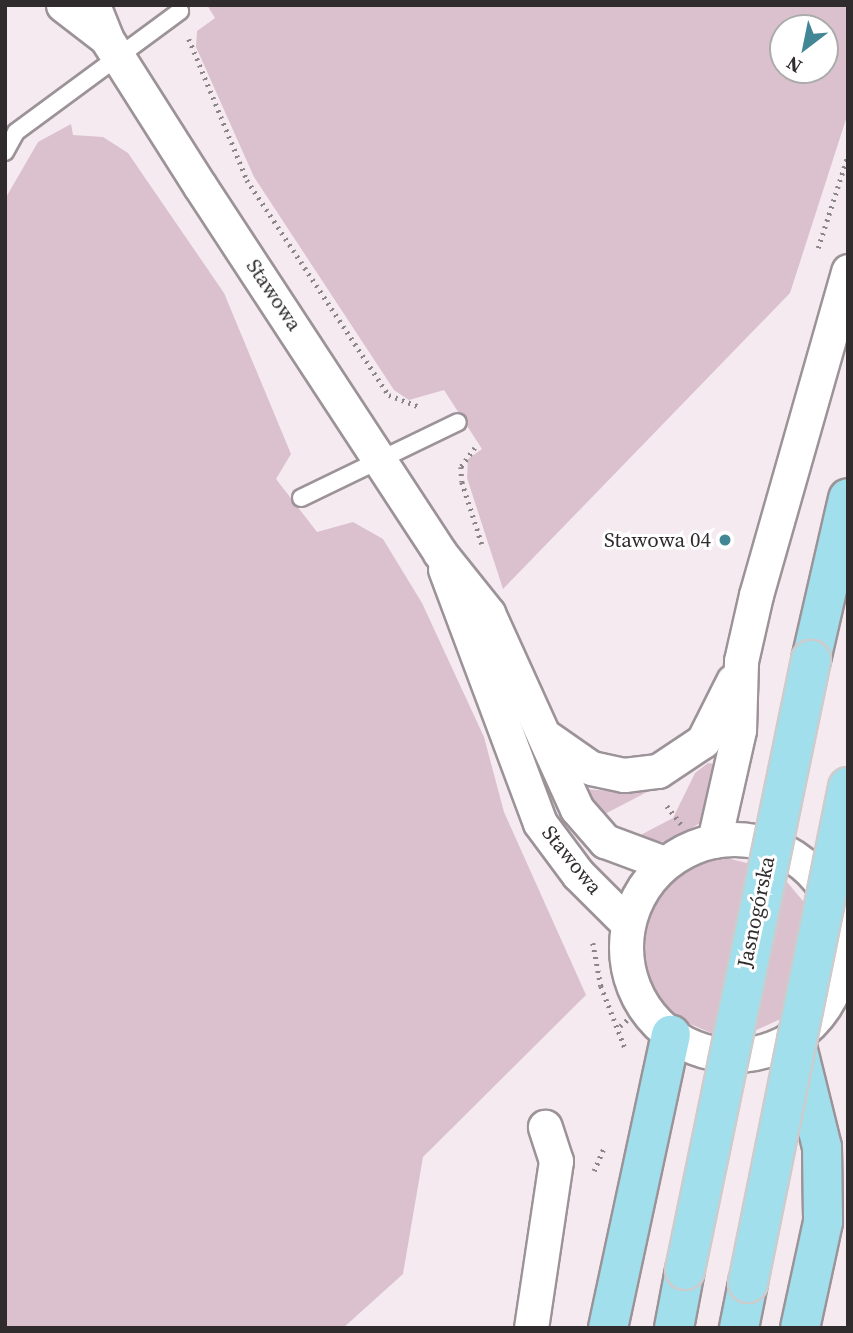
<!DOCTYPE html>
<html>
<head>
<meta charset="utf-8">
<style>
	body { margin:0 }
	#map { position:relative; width:853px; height:1333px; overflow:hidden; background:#f4eaef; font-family:"Source Serif 4",serif }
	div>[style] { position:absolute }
	.green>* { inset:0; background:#dbc1ce }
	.path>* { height:4.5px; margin-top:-2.25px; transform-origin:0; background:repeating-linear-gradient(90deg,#8b8588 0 2px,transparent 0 7px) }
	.roads { filter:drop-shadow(2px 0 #9c9398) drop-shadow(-2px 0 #9c9398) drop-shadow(0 2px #9c9398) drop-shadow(0 -2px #9c9398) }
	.service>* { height:16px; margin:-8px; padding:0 8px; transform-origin:8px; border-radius:8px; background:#fff }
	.minor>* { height:33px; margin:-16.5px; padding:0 16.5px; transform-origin:16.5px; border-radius:16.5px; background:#fff }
	.minor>.ring { margin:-16.5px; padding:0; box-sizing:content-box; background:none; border:33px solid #fff; border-radius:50% }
	.primary>* { height:38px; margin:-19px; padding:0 19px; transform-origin:19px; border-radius:19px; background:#a1dfed }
	.bridges { filter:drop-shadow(2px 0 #cdcccd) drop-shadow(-2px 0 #cdcccd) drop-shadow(0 2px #cdcccd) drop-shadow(0 -2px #cdcccd) }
	.primary-bridge>* { height:38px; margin:-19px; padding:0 19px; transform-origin:19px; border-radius:19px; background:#a1dfed }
	.dots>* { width:19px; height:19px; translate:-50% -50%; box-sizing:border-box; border:4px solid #fff; border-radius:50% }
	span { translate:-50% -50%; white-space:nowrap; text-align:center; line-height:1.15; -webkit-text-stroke:6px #fff; paint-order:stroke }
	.street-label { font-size:21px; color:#302c2e }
	.poi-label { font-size:21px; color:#302c2e }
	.right { translate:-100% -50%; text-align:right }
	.frame { position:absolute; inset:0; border:7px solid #302c2e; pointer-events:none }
	.north { position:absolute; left:769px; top:14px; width:70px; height:70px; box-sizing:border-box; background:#fff; border:2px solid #acabab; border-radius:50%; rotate:212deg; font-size:19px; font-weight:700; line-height:28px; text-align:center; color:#302c2e }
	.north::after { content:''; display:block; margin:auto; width:24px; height:32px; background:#438796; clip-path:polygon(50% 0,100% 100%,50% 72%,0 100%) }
</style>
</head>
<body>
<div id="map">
	<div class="green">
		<i style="clip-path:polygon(evenodd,207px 5px,848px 5px,848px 113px,790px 293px,503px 589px,467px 478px,468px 459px,482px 449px,444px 390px,409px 400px,394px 390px,254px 177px,196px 47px,197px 31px,215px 18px,207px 5px,783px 28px,825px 28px,825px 70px,783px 70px,783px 28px)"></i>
		<i style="clip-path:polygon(71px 124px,73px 135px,103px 137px,128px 153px,224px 293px,291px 454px,276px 479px,317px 532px,353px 522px,383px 539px,422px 603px,484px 737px,504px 812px,586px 995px,423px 1157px,403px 1274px,343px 1328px,5px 1328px,5px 199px,38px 142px)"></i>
		<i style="clip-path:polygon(708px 763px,715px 764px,700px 823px,669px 842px,631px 840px,673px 818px,695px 773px)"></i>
		<i style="clip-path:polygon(585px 789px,633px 793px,651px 790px,599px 817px)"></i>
		<i style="clip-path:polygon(722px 857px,777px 870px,813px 913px,785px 1017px,750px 1033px,711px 1033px,679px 1019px,655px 993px,642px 960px,644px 925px,659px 893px,686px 868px)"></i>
	</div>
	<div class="path">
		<i style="left:189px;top:39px;width:152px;rotate:67.6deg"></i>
		<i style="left:247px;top:180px;width:258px;rotate:56.6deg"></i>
		<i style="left:389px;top:395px;width:33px;rotate:21deg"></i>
		<i style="left:818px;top:248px;width:98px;rotate:-72.1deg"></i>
		<i style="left:475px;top:448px;width:24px;rotate:126deg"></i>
		<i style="left:461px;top:467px;width:15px;rotate:86deg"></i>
		<i style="left:462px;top:482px;width:65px;rotate:72.1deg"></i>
		<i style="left:667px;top:806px;width:23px;rotate:52deg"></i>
		<i style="left:593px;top:943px;width:44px;rotate:79.5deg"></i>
		<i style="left:601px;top:986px;width:66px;rotate:68.8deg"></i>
		<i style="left:620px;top:1026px;width:23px;rotate:-40deg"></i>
		<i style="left:594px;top:1171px;width:26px;rotate:-67deg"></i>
	</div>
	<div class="roads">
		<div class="service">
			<i style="left:5px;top:152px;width:23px;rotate:-61deg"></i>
			<i style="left:16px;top:132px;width:204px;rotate:-36.4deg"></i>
			<i style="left:301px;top:498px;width:174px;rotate:-25.8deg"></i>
		</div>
		<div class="minor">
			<i style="left:63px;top:5px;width:54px;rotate:37.5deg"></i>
			<i style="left:93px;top:5px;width:35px;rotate:68deg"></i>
			<i style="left:106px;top:38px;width:175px;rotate:57.6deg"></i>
			<i style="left:200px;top:186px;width:439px;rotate:56.8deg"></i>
			<i style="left:440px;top:553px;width:77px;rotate:51.3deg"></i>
			<i style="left:488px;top:613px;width:215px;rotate:65.6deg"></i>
			<i style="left:577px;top:809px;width:43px;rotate:48.8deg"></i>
			<i style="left:605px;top:841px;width:63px;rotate:20.4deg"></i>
			<i style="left:445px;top:569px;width:271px;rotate:69.5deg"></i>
			<i style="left:540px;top:823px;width:64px;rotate:53.3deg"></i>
			<i style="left:578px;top:874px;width:71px;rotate:45deg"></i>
			<i style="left:548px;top:738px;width:52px;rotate:34.9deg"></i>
			<i style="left:591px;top:768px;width:34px;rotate:12deg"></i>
			<i style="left:624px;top:775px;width:34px;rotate:-7deg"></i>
			<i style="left:658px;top:771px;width:54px;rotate:-33.7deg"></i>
			<i style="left:703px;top:741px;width:67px;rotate:-63.4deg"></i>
			<i class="ring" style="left:626px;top:839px;width:183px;height:183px"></i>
			<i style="left:714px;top:841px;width:114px;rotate:-77.3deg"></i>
			<i style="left:739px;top:730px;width:69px;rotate:-88.3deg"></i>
			<i style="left:741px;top:661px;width:68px;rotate:-77.2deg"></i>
			<i style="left:756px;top:595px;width:337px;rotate:-74.1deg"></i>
			<i style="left:531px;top:1328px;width:169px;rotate:-81.5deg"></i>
			<i style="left:556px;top:1161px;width:36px;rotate:-108deg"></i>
		</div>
		<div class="primary">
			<i style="left:811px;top:660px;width:166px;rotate:-77.1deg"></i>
			<i style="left:795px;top:1038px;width:112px;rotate:76.1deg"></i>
			<i style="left:822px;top:1147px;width:75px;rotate:89.2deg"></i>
			<i style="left:823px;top:1222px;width:108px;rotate:102.2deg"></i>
			<i style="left:608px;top:1328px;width:300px;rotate:-77.9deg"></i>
			<i style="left:674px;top:1328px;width:59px;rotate:-79.3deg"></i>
			<i style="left:739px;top:1328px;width:46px;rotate:-78.7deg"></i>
		</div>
	</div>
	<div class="bridges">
		<div class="primary-bridge">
			<i style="left:685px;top:1270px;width:623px;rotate:-78.33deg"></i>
			<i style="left:748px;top:1283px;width:506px;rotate:-78.6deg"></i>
		</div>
	</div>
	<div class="dots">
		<i style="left:725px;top:540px;background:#438796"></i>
	</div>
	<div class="street-label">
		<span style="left:274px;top:295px;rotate:56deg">Stawowa</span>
		<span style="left:572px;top:860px;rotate:51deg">Stawowa</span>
		<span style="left:756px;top:912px;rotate:-78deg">Jasnogórska</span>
	</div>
	<div class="poi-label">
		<span class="right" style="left:711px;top:540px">Stawowa 04</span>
	</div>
	<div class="frame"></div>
	<div class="north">N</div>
</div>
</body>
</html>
